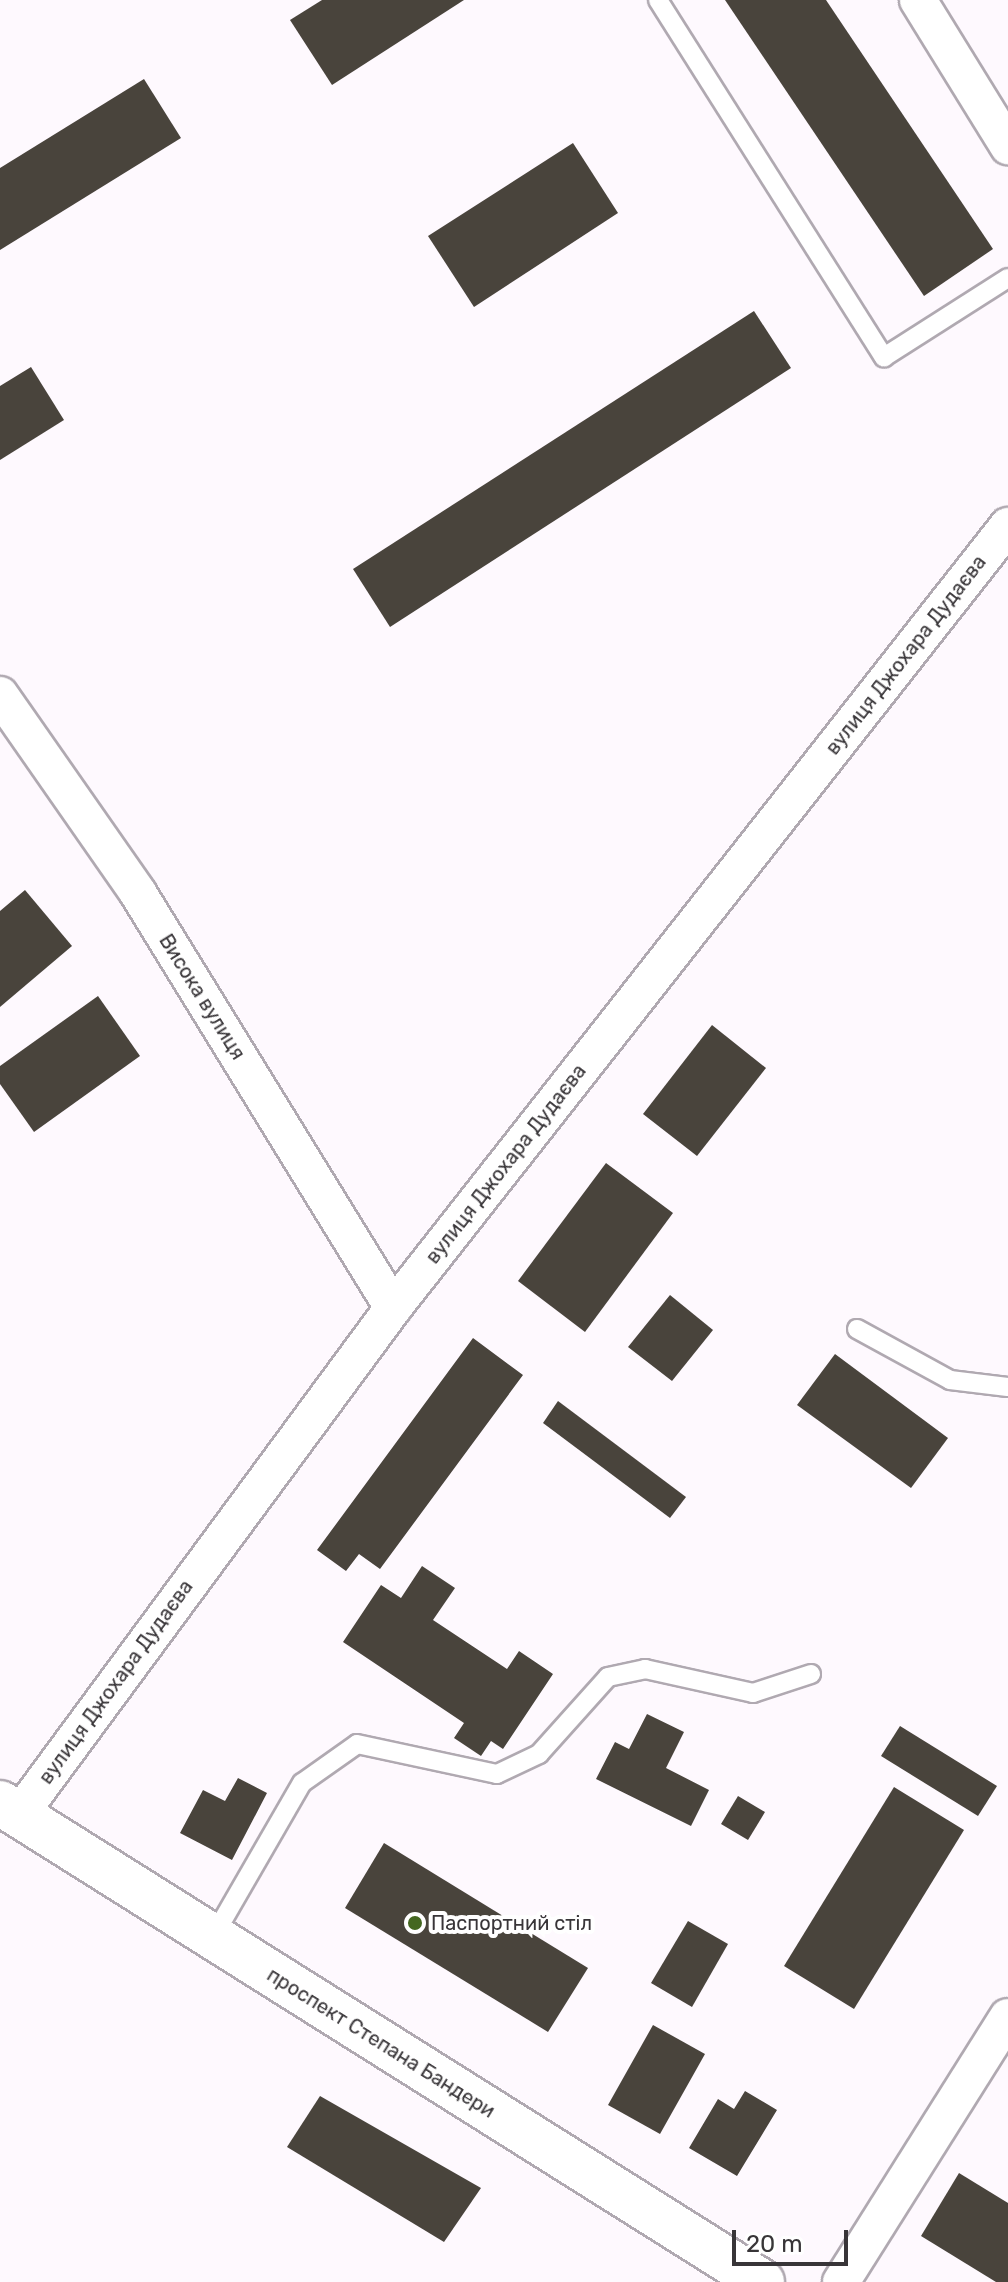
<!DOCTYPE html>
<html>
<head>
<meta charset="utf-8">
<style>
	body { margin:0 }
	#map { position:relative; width:1008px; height:2282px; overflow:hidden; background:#fef9fe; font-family:Rubik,sans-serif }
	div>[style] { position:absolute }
	.building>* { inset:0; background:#49443c }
	.roads { filter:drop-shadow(2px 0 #b0a9b1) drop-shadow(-2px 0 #b0a9b1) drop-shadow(0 2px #b0a9b1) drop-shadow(0 -2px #b0a9b1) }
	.service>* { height:18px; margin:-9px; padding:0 9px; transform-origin:9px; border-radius:9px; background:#fff }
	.minor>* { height:36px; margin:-18px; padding:0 18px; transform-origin:18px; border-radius:18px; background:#fff }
	.primary>* { height:44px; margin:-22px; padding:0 22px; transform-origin:22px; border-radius:22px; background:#fff }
	.dots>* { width:22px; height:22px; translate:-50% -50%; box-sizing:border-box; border:4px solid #fff; border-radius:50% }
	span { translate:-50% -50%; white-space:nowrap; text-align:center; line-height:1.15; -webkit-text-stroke:8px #fff; paint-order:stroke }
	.street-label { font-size:20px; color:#383538 }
	.poi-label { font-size:20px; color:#383538 }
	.left { translate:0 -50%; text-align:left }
	.scale { position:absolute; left:732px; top:2230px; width:116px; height:36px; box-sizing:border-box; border:4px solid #383538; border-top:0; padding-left:10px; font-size:24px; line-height:28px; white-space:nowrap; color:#383538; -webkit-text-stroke:6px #fff; paint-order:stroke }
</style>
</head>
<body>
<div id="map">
	<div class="building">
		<i style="clip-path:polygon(322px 0,464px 0,332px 85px,290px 20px)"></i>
		<i style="clip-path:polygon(725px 0,826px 0,993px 249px,924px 296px)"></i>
		<i style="clip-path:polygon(144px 79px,181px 138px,0 250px,0 168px)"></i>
		<i style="clip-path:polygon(573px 143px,618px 213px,474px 307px,428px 236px)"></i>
		<i style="clip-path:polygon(754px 311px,791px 368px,390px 627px,353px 569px)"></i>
		<i style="clip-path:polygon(31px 367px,64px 420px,0 460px,0 386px)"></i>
		<i style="clip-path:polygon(25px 890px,72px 946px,0 1007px,0 911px)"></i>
		<i style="clip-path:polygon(98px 996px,140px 1056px,34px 1132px,0 1084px,0 1066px)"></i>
		<i style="clip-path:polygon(712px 1025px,766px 1068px,697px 1156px,643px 1114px)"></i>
		<i style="clip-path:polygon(606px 1163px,673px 1213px,585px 1332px,518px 1281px)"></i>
		<i style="clip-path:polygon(670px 1295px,713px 1330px,672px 1381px,628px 1347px)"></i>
		<i style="clip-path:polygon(473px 1338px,523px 1375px,380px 1569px,359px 1554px,346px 1571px,317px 1550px)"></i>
		<i style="clip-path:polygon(835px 1354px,948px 1438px,911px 1488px,797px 1405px)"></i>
		<i style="clip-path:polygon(558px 1401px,686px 1497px,670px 1518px,543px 1423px)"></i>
		<i style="clip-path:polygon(422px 1566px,455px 1588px,433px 1620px,507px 1669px,519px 1651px,553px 1674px,503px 1749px,491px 1741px,481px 1756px,454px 1738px,464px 1723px,343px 1642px,381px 1585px,401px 1598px)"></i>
		<i style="clip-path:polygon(647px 1714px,684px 1732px,666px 1768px,709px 1790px,691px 1826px,596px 1779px,615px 1742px,629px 1749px)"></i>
		<i style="clip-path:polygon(900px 1726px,997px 1786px,978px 1816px,881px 1756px)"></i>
		<i style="clip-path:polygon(238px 1778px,267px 1793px,232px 1860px,180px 1833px,203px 1790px,225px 1801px)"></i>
		<i style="clip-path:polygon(894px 1787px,964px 1830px,854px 2009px,784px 1966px)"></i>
		<i style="clip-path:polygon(738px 1796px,765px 1812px,748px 1840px,721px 1824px)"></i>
		<i style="clip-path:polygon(384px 1843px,588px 1968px,548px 2032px,345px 1908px)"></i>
		<i style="clip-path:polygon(688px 1921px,728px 1944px,692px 2007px,651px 1983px)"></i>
		<i style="clip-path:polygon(653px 2025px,705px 2054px,660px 2134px,608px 2105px)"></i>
		<i style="clip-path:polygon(745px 2091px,777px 2110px,737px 2176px,689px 2148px,718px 2099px,734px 2109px)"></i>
		<i style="clip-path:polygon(320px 2096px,481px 2188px,444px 2242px,287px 2147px)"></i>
		<i style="clip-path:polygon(959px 2173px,1008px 2203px,1008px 2282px,996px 2282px,921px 2236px)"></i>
	</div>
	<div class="roads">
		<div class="service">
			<i style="left:658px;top:0;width:423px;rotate:57.7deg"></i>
			<i style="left:884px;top:357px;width:147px;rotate:-32.5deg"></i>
			<i style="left:857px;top:1329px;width:106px;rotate:28.7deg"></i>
			<i style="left:950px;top:1380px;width:58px;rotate:6.9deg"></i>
			<i style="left:213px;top:1937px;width:178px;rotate:-60deg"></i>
			<i style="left:302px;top:1783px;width:67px;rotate:-35.3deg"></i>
			<i style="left:357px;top:1744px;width:143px;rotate:12.1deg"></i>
			<i style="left:497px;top:1774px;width:47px;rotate:-25.5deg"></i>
			<i style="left:539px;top:1754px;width:103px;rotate:-48.1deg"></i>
			<i style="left:608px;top:1677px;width:38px;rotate:-12deg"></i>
			<i style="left:645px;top:1669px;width:111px;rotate:12.5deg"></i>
			<i style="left:753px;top:1693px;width:61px;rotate:-18.1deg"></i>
		</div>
		<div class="minor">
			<i style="left:918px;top:0;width:172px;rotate:58.3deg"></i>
			<i style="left:0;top:695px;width:241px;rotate:55.1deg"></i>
			<i style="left:138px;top:893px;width:487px;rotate:58.4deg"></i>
			<i style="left:19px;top:1815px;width:630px;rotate:-53.58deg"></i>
			<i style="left:393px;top:1308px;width:995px;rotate:-51.82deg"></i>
			<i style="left:841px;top:2282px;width:313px;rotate:-57.8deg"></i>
		</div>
		<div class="primary">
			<i style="left:0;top:1803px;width:900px;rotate:32.15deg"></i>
		</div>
	</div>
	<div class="dots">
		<i style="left:415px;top:1923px;background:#446720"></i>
	</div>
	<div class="street-label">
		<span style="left:906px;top:655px;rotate:-52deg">вулиця Джохара Дудаєва</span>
		<span style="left:202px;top:997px;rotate:58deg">Висока вулиця</span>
		<span style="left:506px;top:1164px;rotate:-52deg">вулиця Джохара Дудаєва</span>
		<span style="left:116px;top:1682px;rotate:-54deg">вулиця Джохара Дудаєва</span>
		<span style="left:381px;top:2043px;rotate:32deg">проспект Степана Бандери</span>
	</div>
	<div class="poi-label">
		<span class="left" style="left:431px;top:1923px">Паспортний стіл</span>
	</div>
	<div class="scale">20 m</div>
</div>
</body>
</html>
